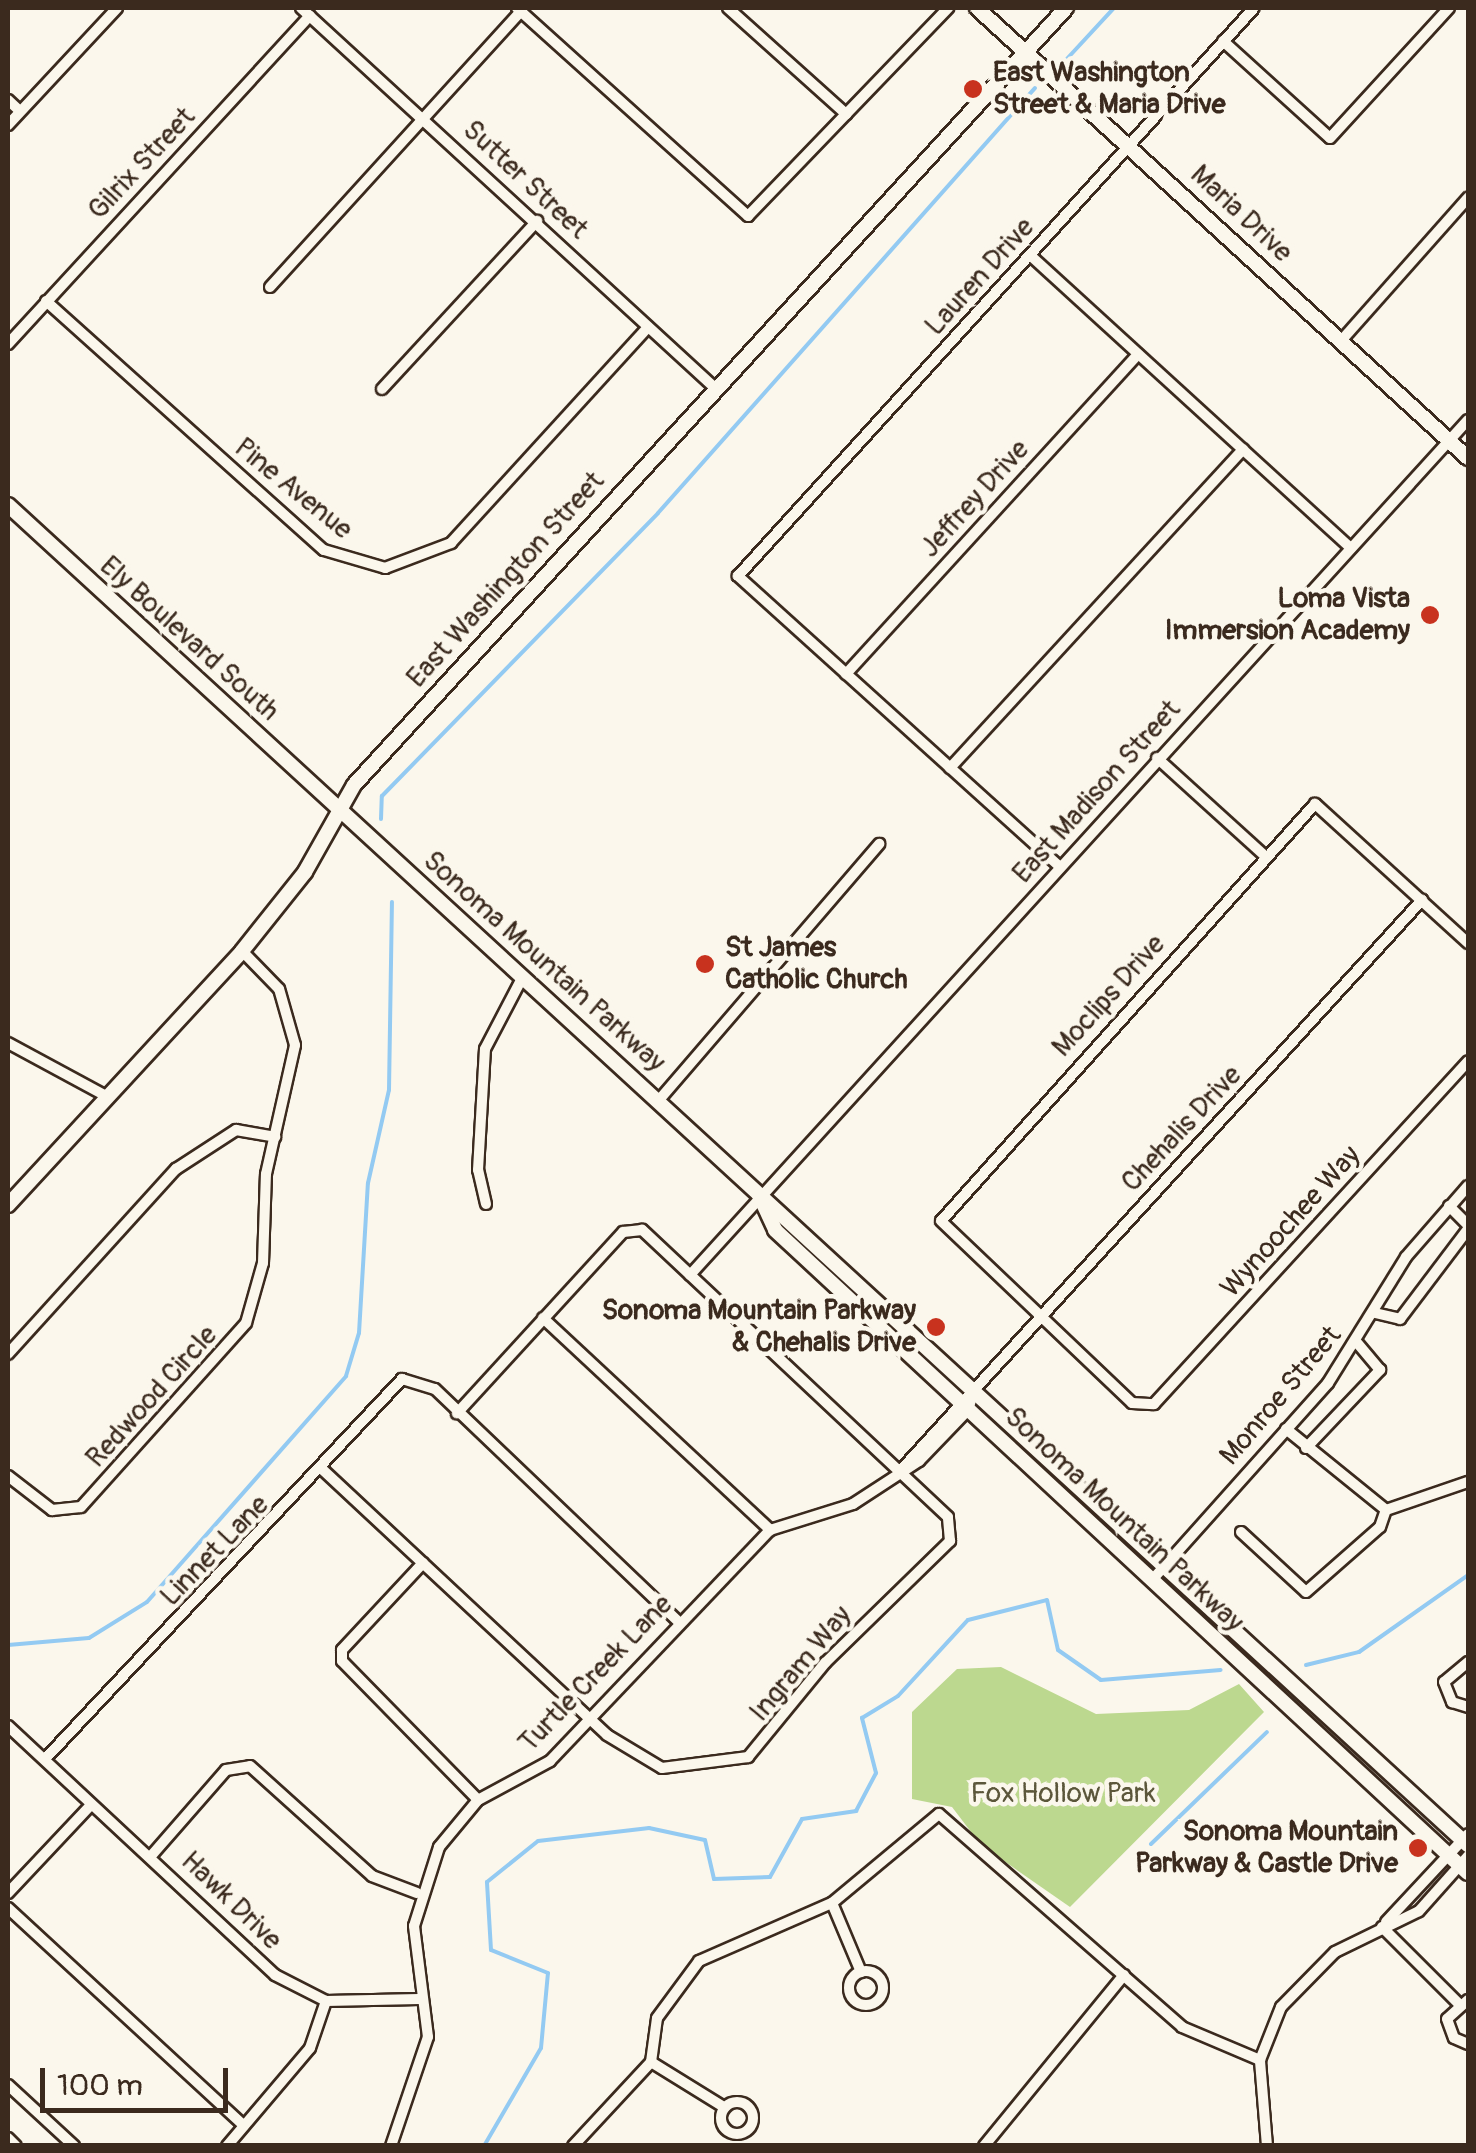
<!DOCTYPE html>
<html>
<head>
<meta charset="utf-8">
<style>
	body { margin:0 }
	#map { position:relative; width:1476px; height:2153px; overflow:hidden; background:#fbf7ec; font-family:Pangolin,sans-serif }
	div>[style] { position:absolute }
	.green>* { inset:0; background:#bcd88f }
	.stream>* { height:4px; margin:-2px; padding:0 2px; transform-origin:2px; border-radius:2px; background:#93caf2 }
	.roads { filter:drop-shadow(2px 0 #3b2a1e) drop-shadow(-2px 0 #3b2a1e) drop-shadow(0 2px #3b2a1e) drop-shadow(0 -2px #3b2a1e) }
	.street>* { height:10px; margin:-5px; padding:0 5px; transform-origin:5px; border-radius:5px; background:#fbf7ec }
	.street>.ring { margin:-5px; padding:0; box-sizing:content-box; background:none; border:10px solid #fbf7ec; border-radius:50% }
	.secondary>* { height:14px; margin:-7px; padding:0 7px; transform-origin:7px; border-radius:7px; background:#fbf7ec }
	.dots>* { width:28px; height:28px; translate:-50% -50%; box-sizing:border-box; border:5px solid #fbf7ec; border-radius:50% }
	span { translate:-50% -50%; white-space:nowrap; text-align:center; line-height:1.15; -webkit-text-stroke:9px #fbf7ec; paint-order:stroke }
	.poi-label { font-size:28px; color:#3b2a1e; font-weight:700 }
	.left { translate:0 -50%; text-align:left }
	.right { translate:-100% -50%; text-align:right }
	.street-label { font-size:28px; color:#3b2a1e }
	.park-label { font-size:28px; color:#5b563a }
	.frame { position:absolute; inset:0; border:10px solid #3b2a1e; pointer-events:none }
	.scale { position:absolute; left:40px; top:2068px; width:188px; height:45px; box-sizing:border-box; border:5px solid #3b2a1e; border-top:0; padding-left:12px; font-size:30px; line-height:35px; white-space:nowrap; color:#3b2a1e; -webkit-text-stroke:8px #fbf7ec; paint-order:stroke }
</style>
</head>
<body>
<div id="map">
	<div class="green">
		<i style="clip-path:polygon(1001px 1667px,1096px 1714px,1189px 1710px,1239px 1684px,1264px 1712px,1070px 1907px,981px 1845px,952px 1807px,912px 1799px,912px 1712px,957px 1669px)"></i>
	</div>
	<div class="stream">
		<i style="left:1064px;top:62px;width:74px;rotate:-47.2deg"></i>
		<i style="left:381px;top:819px;width:23px;rotate:-88deg"></i>
		<i style="left:382px;top:796px;width:395px;rotate:-45.7deg"></i>
		<i style="left:658px;top:513px;width:568px;rotate:-48.43deg"></i>
		<i style="left:8px;top:1645px;width:81px;rotate:-4.9deg"></i>
		<i style="left:89px;top:1638px;width:68px;rotate:-31.8deg"></i>
		<i style="left:147px;top:1602px;width:301px;rotate:-48.6deg"></i>
		<i style="left:346px;top:1376px;width:45px;rotate:-73.2deg"></i>
		<i style="left:359px;top:1333px;width:150px;rotate:-86.6deg"></i>
		<i style="left:368px;top:1183px;width:95px;rotate:-77.3deg"></i>
		<i style="left:389px;top:1090px;width:188px;rotate:-89.1deg"></i>
		<i style="left:1306px;top:1665px;width:55px;rotate:-13.8deg"></i>
		<i style="left:1359px;top:1652px;width:133px;rotate:-35.2deg"></i>
		<i style="left:1151px;top:1844px;width:161px;rotate:-44deg"></i>
		<i style="left:484px;top:2146px;width:113px;rotate:-59.8deg"></i>
		<i style="left:541px;top:2048px;width:75px;rotate:-84.7deg"></i>
		<i style="left:548px;top:1973px;width:61px;rotate:-158deg"></i>
		<i style="left:491px;top:1950px;width:68px;rotate:-93.4deg"></i>
		<i style="left:487px;top:1882px;width:65px;rotate:-38.8deg"></i>
		<i style="left:538px;top:1841px;width:112px;rotate:-6.7deg"></i>
		<i style="left:649px;top:1828px;width:57px;rotate:12.1deg"></i>
		<i style="left:705px;top:1840px;width:40px;rotate:77deg"></i>
		<i style="left:714px;top:1879px;width:56px;rotate:-2deg"></i>
		<i style="left:770px;top:1877px;width:66px;rotate:-61.1deg"></i>
		<i style="left:802px;top:1819px;width:55px;rotate:-8.4deg"></i>
		<i style="left:856px;top:1811px;width:43px;rotate:-62.2deg"></i>
		<i style="left:876px;top:1773px;width:57px;rotate:-104.3deg"></i>
		<i style="left:862px;top:1718px;width:42px;rotate:-31.4deg"></i>
		<i style="left:898px;top:1696px;width:103px;rotate:-47.4deg"></i>
		<i style="left:968px;top:1620px;width:81px;rotate:-14.2deg"></i>
		<i style="left:1047px;top:1600px;width:51px;rotate:77.6deg"></i>
		<i style="left:1058px;top:1650px;width:52px;rotate:34.9deg"></i>
		<i style="left:1101px;top:1680px;width:120px;rotate:-4.8deg"></i>
	</div>
	<div class="roads">
		<div class="street">
			<i style="left:301px;top:8px;width:562px;rotate:42.55deg"></i>
			<i style="left:517px;top:8px;width:311px;rotate:42deg"></i>
			<i style="left:748px;top:216px;width:289px;rotate:-46.1deg"></i>
			<i style="left:728px;top:8px;width:159px;rotate:41.9deg"></i>
			<i style="left:1223px;top:41px;width:144px;rotate:42.2deg"></i>
			<i style="left:1330px;top:138px;width:176px;rotate:-47.5deg"></i>
			<i style="left:8px;top:100px;width:16px;rotate:43deg"></i>
			<i style="left:8px;top:125px;width:160px;rotate:-47deg"></i>
			<i style="left:1031px;top:256px;width:433px;rotate:42.4deg"></i>
			<i style="left:270px;top:287px;width:373px;rotate:-47.7deg"></i>
			<i style="left:46px;top:301px;width:373px;rotate:41.9deg"></i>
			<i style="left:324px;top:550px;width:64px;rotate:16.4deg"></i>
			<i style="left:385px;top:568px;width:71px;rotate:-20.7deg"></i>
			<i style="left:451px;top:543px;width:292px;rotate:-47.6deg"></i>
			<i style="left:1340px;top:342px;width:193px;rotate:-48.4deg"></i>
			<i style="left:8px;top:344px;width:446px;rotate:-47.4deg"></i>
			<i style="left:382px;top:389px;width:229px;rotate:-47.3deg"></i>
			<i style="left:846px;top:674px;width:433px;rotate:-47.6deg"></i>
			<i style="left:1157px;top:758px;width:147px;rotate:42.2deg"></i>
			<i style="left:950px;top:768px;width:433px;rotate:-47.4deg"></i>
			<i style="left:1059px;top:866px;width:433px;rotate:-137.9deg"></i>
			<i style="left:738px;top:576px;width:767px;rotate:-47.75deg"></i>
			<i style="left:1468px;top:943px;width:207px;rotate:-137.7deg"></i>
			<i style="left:1315px;top:804px;width:560px;rotate:131.89deg"></i>
			<i style="left:941px;top:1221px;width:264px;rotate:43.6deg"></i>
			<i style="left:1132px;top:1403px;width:22px;rotate:3deg"></i>
			<i style="left:1154px;top:1404px;width:465px;rotate:-47.5deg"></i>
			<i style="left:8px;top:1043px;width:111px;rotate:28.4deg"></i>
			<i style="left:659px;top:1100px;width:338px;rotate:-49.3deg"></i>
			<i style="left:486px;top:1204px;width:35px;rotate:-103deg"></i>
			<i style="left:478px;top:1170px;width:121px;rotate:-86.7deg"></i>
			<i style="left:485px;top:1049px;width:78px;rotate:-62.4deg"></i>
			<i style="left:1449px;top:1206px;width:27px;rotate:45deg"></i>
			<i style="left:690px;top:1275px;width:1156px;rotate:-47.7deg"></i>
			<i style="left:1375px;top:1313px;width:26px;rotate:13deg"></i>
			<i style="left:1400px;top:1319px;width:113px;rotate:-52.9deg"></i>
			<i style="left:543px;top:1318px;width:311px;rotate:43deg"></i>
			<i style="left:8px;top:1354px;width:250px;rotate:-47.8deg"></i>
			<i style="left:176px;top:1169px;width:72px;rotate:-33deg"></i>
			<i style="left:236px;top:1130px;width:40px;rotate:10deg"></i>
			<i style="left:1286px;top:1429px;width:129px;rotate:39deg"></i>
			<i style="left:1386px;top:1510px;width:87px;rotate:-18.9deg"></i>
			<i style="left:1306px;top:1448px;width:108px;rotate:-46.5deg"></i>
			<i style="left:1380px;top:1370px;width:35px;rotate:-130deg"></i>
			<i style="left:323px;top:1470px;width:388px;rotate:43deg"></i>
			<i style="left:607px;top:1735px;width:64px;rotate:31deg"></i>
			<i style="left:662px;top:1768px;width:87px;rotate:-7.3deg"></i>
			<i style="left:748px;top:1757px;width:122px;rotate:-50.7deg"></i>
			<i style="left:825px;top:1663px;width:175px;rotate:-44.3deg"></i>
			<i style="left:950px;top:1541px;width:24px;rotate:-95deg"></i>
			<i style="left:948px;top:1517px;width:420px;rotate:-136.8deg"></i>
			<i style="left:642px;top:1230px;width:19px;rotate:174deg"></i>
			<i style="left:623px;top:1232px;width:246px;rotate:132.5deg"></i>
			<i style="left:900px;top:1471px;width:774px;rotate:-47.57deg"></i>
			<i style="left:8px;top:1476px;width:56px;rotate:37.7deg"></i>
			<i style="left:52px;top:1510px;width:29px;rotate:-6deg"></i>
			<i style="left:81px;top:1507px;width:247px;rotate:-48.1deg"></i>
			<i style="left:246px;top:1323px;width:62px;rotate:-74.2deg"></i>
			<i style="left:263px;top:1263px;width:89px;rotate:-88.1deg"></i>
			<i style="left:266px;top:1174px;width:132px;rotate:-77.3deg"></i>
			<i style="left:295px;top:1045px;width:58px;rotate:-105.9deg"></i>
			<i style="left:279px;top:989px;width:53px;rotate:-134.2deg"></i>
			<i style="left:1241px;top:1532px;width:88px;rotate:42.7deg"></i>
			<i style="left:1306px;top:1592px;width:98px;rotate:-41.3deg"></i>
			<i style="left:1380px;top:1527px;width:18px;rotate:-71deg"></i>
			<i style="left:423px;top:1563px;width:119px;rotate:133deg"></i>
			<i style="left:342px;top:1650px;width:11px;rotate:90deg"></i>
			<i style="left:342px;top:1661px;width:194px;rotate:45.6deg"></i>
			<i style="left:1152px;top:1580px;width:264px;rotate:-48.2deg"></i>
			<i style="left:1328px;top:1383px;width:148px;rotate:-58.2deg"></i>
			<i style="left:1406px;top:1257px;width:94px;rotate:-48.9deg"></i>
			<i style="left:1468px;top:1662px;width:31px;rotate:140deg"></i>
			<i style="left:1444px;top:1682px;width:22px;rotate:68deg"></i>
			<i style="left:1452px;top:1702px;width:17px;rotate:17deg"></i>
			<i style="left:8px;top:1726px;width:365px;rotate:43deg"></i>
			<i style="left:275px;top:1975px;width:57px;rotate:27deg"></i>
			<i style="left:326px;top:2001px;width:93px;rotate:-1.2deg"></i>
			<i style="left:46px;top:1758px;width:520px;rotate:-46.79deg"></i>
			<i style="left:402px;top:1379px;width:34px;rotate:17deg"></i>
			<i style="left:435px;top:1389px;width:336px;rotate:43.7deg"></i>
			<i style="left:151px;top:1856px;width:114px;rotate:-48.9deg"></i>
			<i style="left:226px;top:1770px;width:24px;rotate:-9deg"></i>
			<i style="left:250px;top:1766px;width:164px;rotate:42deg"></i>
			<i style="left:372px;top:1876px;width:48px;rotate:20.7deg"></i>
			<i style="left:8px;top:1893px;width:121px;rotate:-46.7deg"></i>
			<i style="left:832px;top:1903px;width:75px;rotate:67.2deg"></i>
			<i style="left:8px;top:1908px;width:321px;rotate:42.7deg"></i>
			<i style="left:1386px;top:1922px;width:120px;rotate:-47deg"></i>
			<i style="left:1382px;top:1927px;width:107px;rotate:45deg"></i>
			<i class="ring" style="left:849px;top:1971px;width:24px;height:24px"></i>
			<i style="left:1468px;top:2000px;width:28px;rotate:138deg"></i>
			<i style="left:1447px;top:2019px;width:20px;rotate:70deg"></i>
			<i style="left:1454px;top:2038px;width:15px;rotate:23deg"></i>
			<i style="left:651px;top:2062px;width:86px;rotate:31.7deg"></i>
			<i style="left:8px;top:2085px;width:90px;rotate:42.7deg"></i>
			<i class="ring" style="left:721px;top:2102px;width:22px;height:22px"></i>
			<i style="left:8px;top:2138px;width:11px;rotate:45deg"></i>
			<i style="left:227px;top:2146px;width:128px;rotate:-49.7deg"></i>
			<i style="left:310px;top:2048px;width:50px;rotate:-71.2deg"></i>
			<i style="left:391px;top:2146px;width:115px;rotate:-71.3deg"></i>
			<i style="left:428px;top:2037px;width:112px;rotate:-97.2deg"></i>
			<i style="left:414px;top:1926px;width:83px;rotate:-72.4deg"></i>
			<i style="left:439px;top:1847px;width:61px;rotate:-50.3deg"></i>
			<i style="left:478px;top:1800px;width:82px;rotate:-28.4deg"></i>
			<i style="left:550px;top:1761px;width:319px;rotate:-46.4deg"></i>
			<i style="left:770px;top:1530px;width:87px;rotate:-17.4deg"></i>
			<i style="left:853px;top:1504px;width:79px;rotate:-33.1deg"></i>
			<i style="left:919px;top:1461px;width:71px;rotate:-46.1deg"></i>
			<i style="left:968px;top:1410px;width:24px;rotate:-73deg"></i>
			<i style="left:573px;top:2146px;width:115px;rotate:-47.1deg"></i>
			<i style="left:651px;top:2062px;width:44px;rotate:-82.2deg"></i>
			<i style="left:657px;top:2018px;width:71px;rotate:-53.6deg"></i>
			<i style="left:699px;top:1961px;width:145px;rotate:-23.6deg"></i>
			<i style="left:832px;top:1903px;width:139px;rotate:-39.8deg"></i>
			<i style="left:939px;top:1814px;width:323px;rotate:41.2deg"></i>
			<i style="left:1182px;top:2027px;width:85px;rotate:22.9deg"></i>
			<i style="left:984px;top:2146px;width:221px;rotate:-50.7deg"></i>
			<i style="left:1267px;top:2146px;width:86px;rotate:-94.7deg"></i>
			<i style="left:1260px;top:2060px;width:57px;rotate:-68.4deg"></i>
			<i style="left:1281px;top:2007px;width:77px;rotate:-45.5deg"></i>
			<i style="left:1335px;top:1952px;width:93px;rotate:-26deg"></i>
			<i style="left:1419px;top:1911px;width:74px;rotate:-48.3deg"></i>
		</div>
		<div class="secondary">
			<i style="left:977px;top:8px;width:666px;rotate:42.51deg"></i>
			<i style="left:8px;top:505px;width:1982px;rotate:42.55deg"></i>
			<i style="left:759px;top:1195px;width:38px;rotate:65deg"></i>
			<i style="left:775px;top:1230px;width:945px;rotate:42.86deg"></i>
			<i style="left:8px;top:1205px;width:345px;rotate:-47.3deg"></i>
			<i style="left:242px;top:951px;width:101px;rotate:-51.4deg"></i>
			<i style="left:305px;top:872px;width:100px;rotate:-60.6deg"></i>
			<i style="left:354px;top:785px;width:1054px;rotate:-47.5deg"></i>
		</div>
	</div>
	<div class="dots">
		<i style="left:973px;top:89px;background:#c8321e"></i>
		<i style="left:1430px;top:615px;background:#c8321e"></i>
		<i style="left:705px;top:964px;background:#c8321e"></i>
		<i style="left:936px;top:1327px;background:#c8321e"></i>
		<i style="left:1418px;top:1848px;background:#c8321e"></i>
	</div>
	<div class="poi-label">
		<span class="left" style="left:993px;top:89px">East Washington<br>Street &amp; Maria Drive</span>
		<span class="right" style="left:1410px;top:615px">Loma Vista<br>Immersion Academy</span>
		<span class="left" style="left:725px;top:964px">St James<br>Catholic Church</span>
		<span class="right" style="left:916px;top:1327px">Sonoma Mountain Parkway<br>&amp; Chehalis Drive</span>
		<span class="right" style="left:1398px;top:1848px">Sonoma Mountain<br>Parkway &amp; Castle Drive</span>
	</div>
	<div class="street-label">
		<span style="left:142px;top:164px;rotate:-47deg">Gilrix Street</span>
		<span style="left:525px;top:180px;rotate:43deg">Sutter Street</span>
		<span style="left:1241px;top:214px;rotate:43deg">Maria Drive</span>
		<span style="left:980px;top:277px;rotate:-48deg">Lauren Drive</span>
		<span style="left:293px;top:489px;rotate:39deg">Pine Avenue</span>
		<span style="left:975px;top:499px;rotate:-48deg">Jeffrey Drive</span>
		<span style="left:506px;top:580px;rotate:-48deg">East Washington Street</span>
		<span style="left:189px;top:639px;rotate:42deg">Ely Boulevard South</span>
		<span style="left:1097px;top:792px;rotate:-48deg">East Madison Street</span>
		<span style="left:544px;top:962px;rotate:42deg">Sonoma Mountain Parkway</span>
		<span style="left:1109px;top:996px;rotate:-48deg">Moclips Drive</span>
		<span style="left:1182px;top:1129px;rotate:-47deg">Chehalis Drive</span>
		<span style="left:1291px;top:1222px;rotate:-48deg">Wynoochee Way</span>
		<span style="left:1281px;top:1396px;rotate:-50deg">Monroe Street</span>
		<span style="left:152px;top:1397px;rotate:-48deg">Redwood Circle</span>
		<span style="left:1124px;top:1520px;rotate:43deg">Sonoma Mountain Parkway</span>
		<span style="left:215px;top:1551px;rotate:-46deg">Linnet Lane</span>
		<span style="left:801px;top:1664px;rotate:-50deg">Ingram Way</span>
		<span style="left:596px;top:1674px;rotate:-46deg">Turtle Creek Lane</span>
		<span style="left:231px;top:1901px;rotate:44deg">Hawk Drive</span>
	</div>
	<div class="park-label">
		<span style="left:1063px;top:1794px">Fox Hollow Park</span>
	</div>
	<div class="frame"></div>
	<div class="scale">100 m</div>
</div>
</body>
</html>
